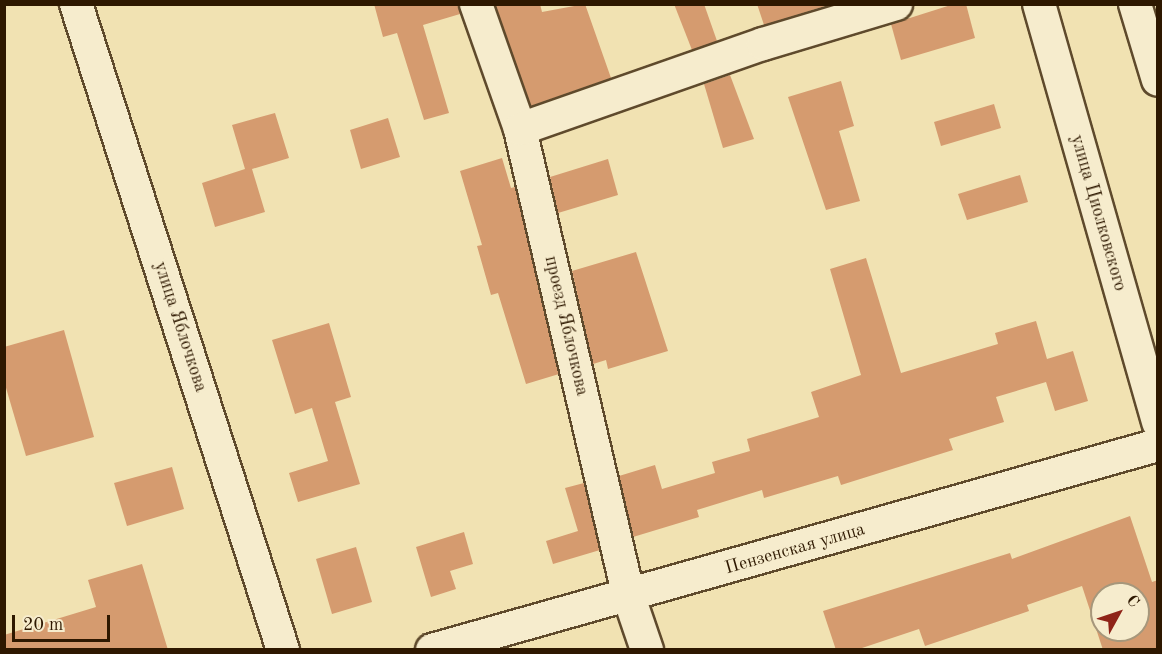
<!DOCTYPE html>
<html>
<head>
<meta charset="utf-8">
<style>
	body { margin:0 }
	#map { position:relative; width:1162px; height:654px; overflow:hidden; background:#f1e2b2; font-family:"Old Standard TT",serif }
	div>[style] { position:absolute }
	.building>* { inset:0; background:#d59b6f }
	.roads { filter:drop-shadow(2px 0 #5f4a2c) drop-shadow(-2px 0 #5f4a2c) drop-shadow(0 2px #5f4a2c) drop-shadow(0 -2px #5f4a2c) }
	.minor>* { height:32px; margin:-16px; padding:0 16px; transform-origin:16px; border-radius:16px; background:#f6eccd }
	span { translate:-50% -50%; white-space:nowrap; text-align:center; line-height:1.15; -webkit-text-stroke:4.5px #f6eccd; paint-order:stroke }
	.street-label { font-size:18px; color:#2e1800 }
	.frame { position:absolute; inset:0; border:6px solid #2e1800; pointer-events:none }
	.north { position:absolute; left:1090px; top:582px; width:60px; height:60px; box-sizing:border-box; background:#f6eccd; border:2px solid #a6977b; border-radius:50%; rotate:50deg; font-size:16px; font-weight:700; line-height:24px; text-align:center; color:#2e1800 }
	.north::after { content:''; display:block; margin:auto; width:21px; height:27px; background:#8f2418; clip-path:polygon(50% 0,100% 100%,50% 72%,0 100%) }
	.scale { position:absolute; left:12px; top:615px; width:98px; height:27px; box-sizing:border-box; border:3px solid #2e1800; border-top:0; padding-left:8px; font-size:18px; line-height:21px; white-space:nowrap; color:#2e1800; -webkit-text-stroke:4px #f6eccd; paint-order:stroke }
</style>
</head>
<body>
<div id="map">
	<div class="building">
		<i style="clip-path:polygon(374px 4px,459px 4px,460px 14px,423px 25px,449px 113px,424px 120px,397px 33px,383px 37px)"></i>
		<i style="clip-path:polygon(495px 4px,540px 4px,542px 12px,585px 4px,611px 78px,531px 106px)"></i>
		<i style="clip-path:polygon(674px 4px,704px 4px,717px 41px,692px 50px)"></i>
		<i style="clip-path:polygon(757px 4px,832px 4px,764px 25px)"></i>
		<i style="clip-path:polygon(954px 4px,966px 4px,975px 38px,901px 60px,891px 24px)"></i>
		<i style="clip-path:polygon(730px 75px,754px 139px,723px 148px,704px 84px)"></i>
		<i style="clip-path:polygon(841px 81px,854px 126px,839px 131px,860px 201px,826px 210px,788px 97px)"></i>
		<i style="clip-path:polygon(994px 104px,1001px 128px,941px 146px,934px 122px)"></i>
		<i style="clip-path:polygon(275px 113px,289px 158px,252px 169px,265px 212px,215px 227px,202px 183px,245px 169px,232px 125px)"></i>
		<i style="clip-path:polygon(388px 118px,400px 157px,361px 169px,350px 130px)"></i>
		<i style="clip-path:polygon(502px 158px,511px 188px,515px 187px,559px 374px,526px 384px,498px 293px,491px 295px,477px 246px,482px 245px,460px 171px)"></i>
		<i style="clip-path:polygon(608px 159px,618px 195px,558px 213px,550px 177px)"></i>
		<i style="clip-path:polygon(1020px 175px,1028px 202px,967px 220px,958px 194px)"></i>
		<i style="clip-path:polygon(636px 252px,668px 351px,608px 369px,606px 360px,593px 364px,572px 271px)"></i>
		<i style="clip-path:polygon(866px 258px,901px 373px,998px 344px,995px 333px,1036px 321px,1047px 359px,1073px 351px,1088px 401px,1055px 411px,1046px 382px,996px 397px,1004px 422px,949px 439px,953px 450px,841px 485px,838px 476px,764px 498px,762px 490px,697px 510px,699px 517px,633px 537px,619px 476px,655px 465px,662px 489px,715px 473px,712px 462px,750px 451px,747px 439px,819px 417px,811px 392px,861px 375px,830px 269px)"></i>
		<i style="clip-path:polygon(329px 323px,351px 397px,335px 402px,360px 484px,298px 502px,289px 473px,328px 461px,312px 408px,295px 414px,272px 340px)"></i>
		<i style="clip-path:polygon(64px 330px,94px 437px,26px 456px,4px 381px,4px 347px)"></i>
		<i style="clip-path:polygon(172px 467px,184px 509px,127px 526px,114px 483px)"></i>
		<i style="clip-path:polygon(584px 483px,600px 550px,553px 564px,546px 541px,578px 531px,565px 488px)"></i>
		<i style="clip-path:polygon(evenodd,1130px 516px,1152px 582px,1158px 580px,1158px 650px,1103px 650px,1082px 586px,1027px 605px,1029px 611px,925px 646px,919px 629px,856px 650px,836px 650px,823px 611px,1010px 553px,1012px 559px,1130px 516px,1102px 594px,1138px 594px,1138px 630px,1102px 630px,1102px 594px)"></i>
		<i style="clip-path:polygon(464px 532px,473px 564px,450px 571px,456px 589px,431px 597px,416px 547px)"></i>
		<i style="clip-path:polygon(356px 547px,372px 602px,332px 614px,316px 559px)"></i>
		<i style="clip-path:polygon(142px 564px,168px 650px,4px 650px,4px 635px,96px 607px,88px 580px)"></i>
	</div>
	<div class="roads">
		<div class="minor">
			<i style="left:76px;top:4px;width:678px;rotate:72.23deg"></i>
			<i style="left:476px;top:4px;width:133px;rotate:70.6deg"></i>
			<i style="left:520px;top:129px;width:481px;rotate:76.9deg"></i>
			<i style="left:629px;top:597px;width:56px;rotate:71.2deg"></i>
			<i style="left:1039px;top:4px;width:435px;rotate:74.1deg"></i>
			<i style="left:1135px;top:4px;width:79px;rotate:73.2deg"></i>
			<i style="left:520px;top:129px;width:257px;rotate:-19.3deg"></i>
			<i style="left:763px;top:44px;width:139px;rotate:-16.7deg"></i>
			<i style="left:432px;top:650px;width:754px;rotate:-15.77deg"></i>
		</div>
	</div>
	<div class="street-label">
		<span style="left:1098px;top:213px;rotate:74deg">улица Циолковского</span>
		<span style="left:566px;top:326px;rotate:77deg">проезд Яблочкова</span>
		<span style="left:180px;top:327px;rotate:72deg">улица Яблочкова</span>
		<span style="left:795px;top:549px;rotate:-16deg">Пензенская улица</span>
	</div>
	<div class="frame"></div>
	<div class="north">С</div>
	<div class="scale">20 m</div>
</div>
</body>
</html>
